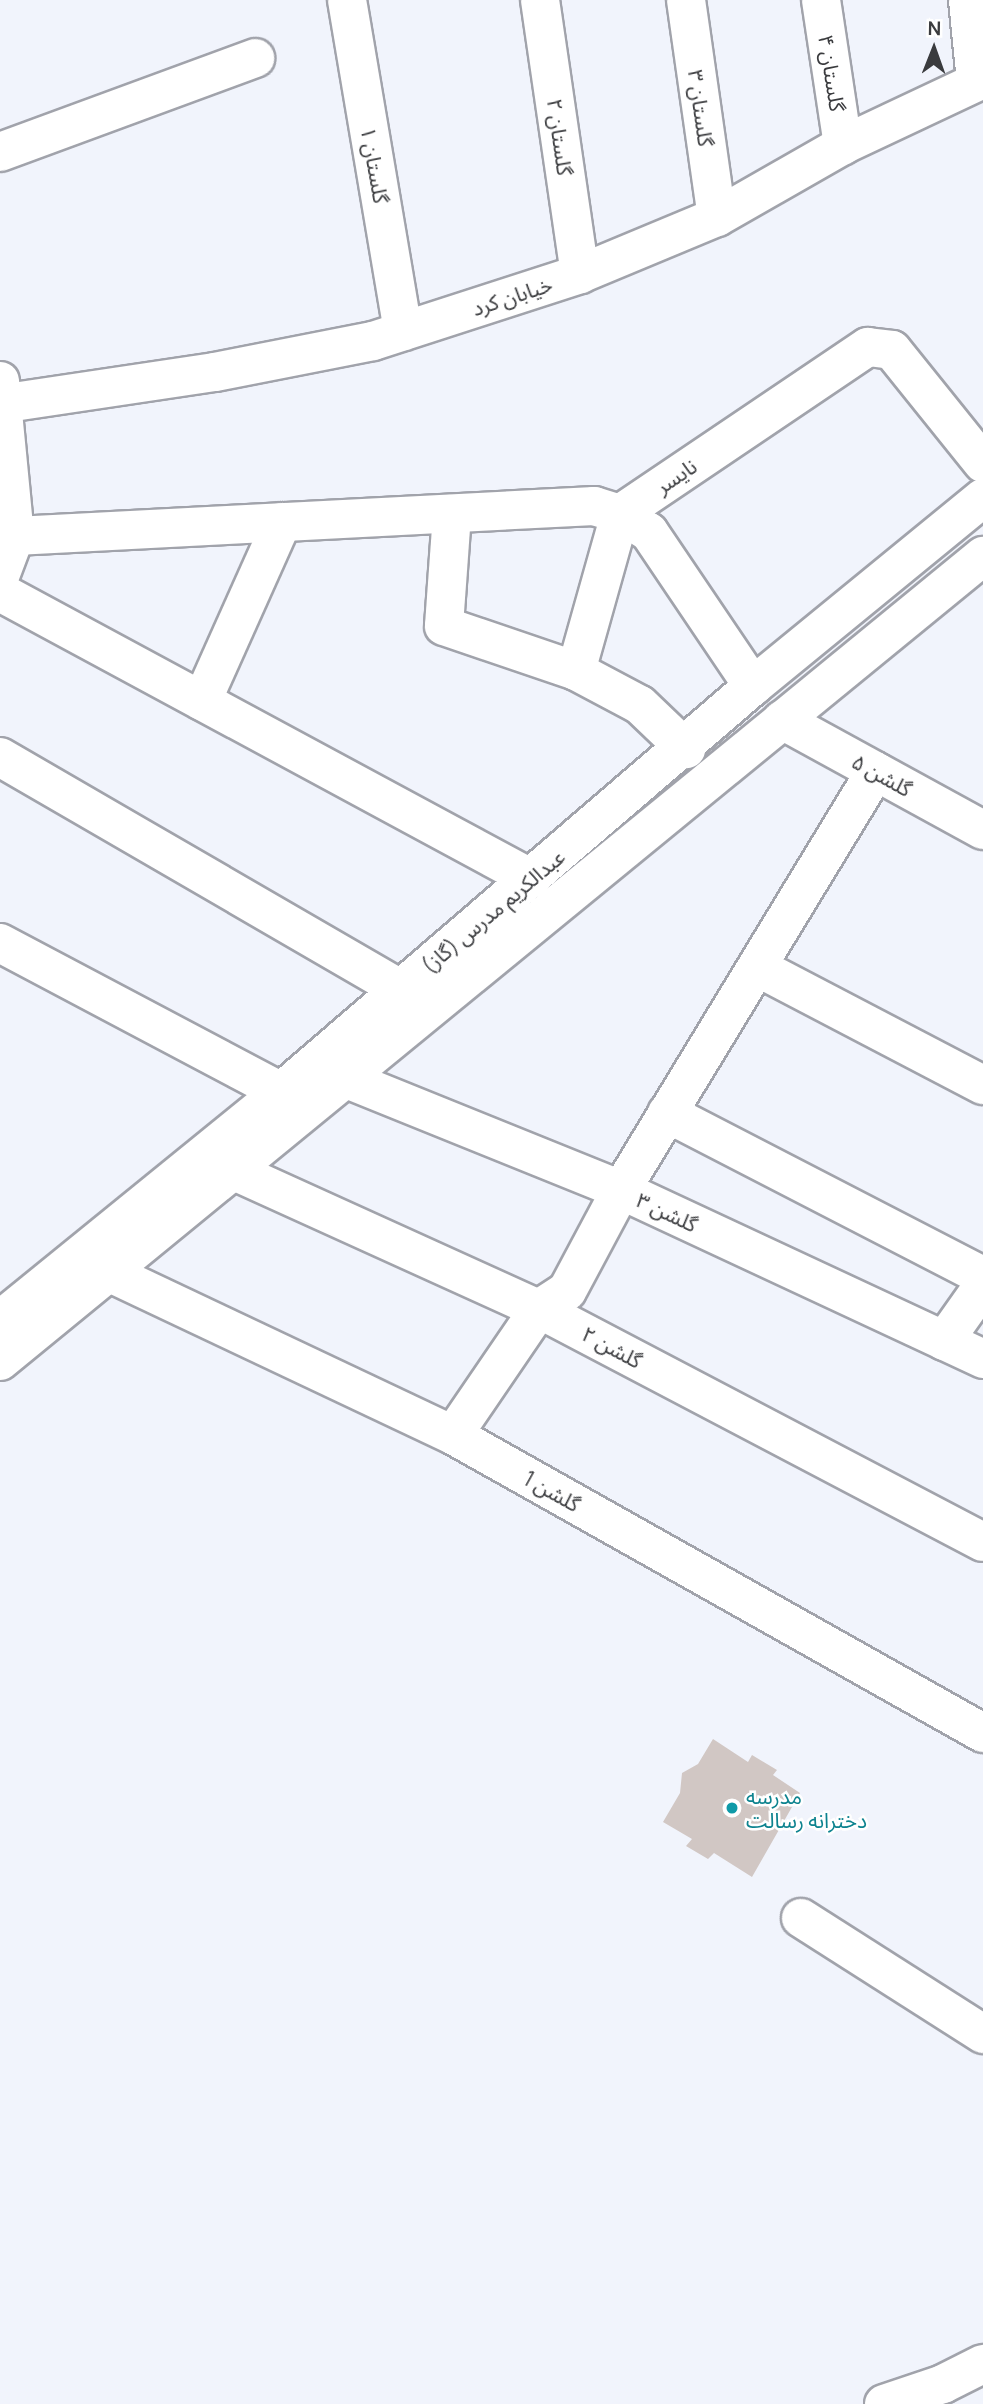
<!DOCTYPE html>
<html>
<head>
<meta charset="utf-8">
<style>
	body { margin:0 }
	#map { position:relative; width:983px; height:2404px; overflow:hidden; background:#f1f4fc; font-family:Manrope,"Noto Sans Arabic",sans-serif }
	div>[style] { position:absolute }
	.building>* { inset:0; background:#d1c7c4 }
	.roads { filter:drop-shadow(2px 0 #a1a3ab) drop-shadow(-2px 0 #a1a3ab) drop-shadow(0 2px #a1a3ab) drop-shadow(0 -2px #a1a3ab) }
	.street>* { height:38px; margin:-19px; padding:0 19px; transform-origin:19px; border-radius:19px; background:#fff }
	.secondary>* { height:38px; margin:-19px; padding:0 19px; transform-origin:19px; border-radius:19px; background:#fff }
	.dots>* { width:19px; height:19px; translate:-50% -50%; box-sizing:border-box; border:4px solid #fff; border-radius:50% }
	span { translate:-50% -50%; white-space:nowrap; text-align:center; line-height:1.15; -webkit-text-stroke:5px #fff; paint-order:stroke }
	.street-label { font-size:21px; color:#3a3b3e }
	.culture-label { font-size:21px; color:#0d838f }
	.left { translate:0 -50%; text-align:left }
	.north { position:absolute; left:899px; top:14px; width:70px; height:70px; -webkit-text-stroke:5px #fff; paint-order:stroke; rotate:1deg; font-size:19px; font-weight:700; line-height:28px; text-align:center; color:#3a3b3e }
	.north::after { content:''; display:block; margin:auto; width:24px; height:32px; background:#3a3b3e; clip-path:polygon(50% 0,100% 100%,50% 72%,0 100%) }
</style>
</head>
<body>
<div id="map">
	<div class="building">
		<i style="clip-path:polygon(713px 1739px,748px 1762px,752px 1755px,777px 1770px,773px 1775px,800px 1793px,752px 1877px,714px 1853px,708px 1859px,686px 1846px,692px 1839px,663px 1822px,680px 1793px,682px 1773px,698px 1764px)"></i>
	</div>
	<div class="roads">
		<div class="street">
			<i style="left:347px;top:0;width:336px;rotate:80.4deg"></i>
			<i style="left:540px;top:0;width:277px;rotate:81.7deg"></i>
			<i style="left:686px;top:0;width:219px;rotate:81.9deg"></i>
			<i style="left:821px;top:0;width:147px;rotate:81.4deg"></i>
			<i style="left:968px;top:0;width:82px;rotate:84.4deg"></i>
			<i style="left:0;top:152px;width:272px;rotate:-20.2deg"></i>
			<i style="left:0;top:404px;width:217px;rotate:-8.5deg"></i>
			<i style="left:215px;top:372px;width:161px;rotate:-11.1deg"></i>
			<i style="left:373px;top:341px;width:218px;rotate:-17.9deg"></i>
			<i style="left:580px;top:274px;width:148px;rotate:-22.6deg"></i>
			<i style="left:717px;top:217px;width:145px;rotate:-29.7deg"></i>
			<i style="left:843px;top:145px;width:155px;rotate:-25.2deg"></i>
			<i style="left:452px;top:514px;width:112px;rotate:94.1deg"></i>
			<i style="left:444px;top:626px;width:139px;rotate:18.8deg"></i>
			<i style="left:576px;top:671px;width:72px;rotate:28deg"></i>
			<i style="left:640px;top:705px;width:64px;rotate:43.7deg"></i>
			<i style="left:15px;top:536px;width:580px;rotate:-2.97deg"></i>
			<i style="left:594px;top:506px;width:27px;rotate:17deg"></i>
			<i style="left:620px;top:514px;width:34px;rotate:32deg"></i>
			<i style="left:649px;top:532px;width:186px;rotate:56deg"></i>
			<i style="left:0;top:592px;width:604px;rotate:28.35deg"></i>
			<i style="left:576px;top:671px;width:163px;rotate:-74.3deg"></i>
			<i style="left:620px;top:514px;width:299px;rotate:-34deg"></i>
			<i style="left:868px;top:347px;width:24px;rotate:7deg"></i>
			<i style="left:892px;top:350px;width:145px;rotate:51.2deg"></i>
			<i style="left:202px;top:701px;width:196px;rotate:-65.9deg"></i>
			<i style="left:782px;top:720px;width:229px;rotate:28.7deg"></i>
			<i style="left:0;top:757px;width:463px;rotate:30.1deg"></i>
			<i style="left:0;top:943px;width:318px;rotate:27.9deg"></i>
			<i style="left:757px;top:967px;width:255px;rotate:27.6deg"></i>
			<i style="left:344px;top:1078px;width:299px;rotate:22deg"></i>
			<i style="left:621px;top:1190px;width:400px;rotate:25deg"></i>
			<i style="left:667px;top:1113px;width:356px;rotate:27.3deg"></i>
			<i style="left:232px;top:1170px;width:337px;rotate:24.4deg"></i>
			<i style="left:539px;top:1309px;width:501px;rotate:27.69deg"></i>
			<i style="left:108px;top:1272px;width:382px;rotate:25.3deg"></i>
			<i style="left:453px;top:1435px;width:608px;rotate:29.35deg"></i>
			<i style="left:944px;top:1341px;width:67px;rotate:-54.7deg"></i>
			<i style="left:453px;top:1435px;width:153px;rotate:-55.7deg"></i>
			<i style="left:539px;top:1309px;width:33px;rotate:-33deg"></i>
			<i style="left:567px;top:1291px;width:115px;rotate:-61.9deg"></i>
			<i style="left:621px;top:1190px;width:490px;rotate:-58.7deg"></i>
			<i style="left:801px;top:1918px;width:216px;rotate:32.5deg"></i>
			<i style="left:884px;top:2404px;width:62px;rotate:-18.7deg"></i>
			<i style="left:943px;top:2384px;width:45px;rotate:-26.6deg"></i>
		</div>
		<div class="secondary">
			<i style="left:0;top:381px;width:156px;rotate:84.5deg"></i>
			<i style="left:15px;top:536px;width:43px;rotate:110.6deg"></i>
			<i style="left:0;top:1320px;width:362px;rotate:-39.1deg"></i>
			<i style="left:281px;top:1092px;width:623px;rotate:-40.7deg"></i>
			<i style="left:753px;top:686px;width:297px;rotate:-39.3deg"></i>
			<i style="left:0;top:1361px;width:1271px;rotate:-39.31deg"></i>
		</div>
	</div>
	<div class="dots">
		<i style="left:732px;top:1808px;background:#0f9aa8"></i>
	</div>
	<div class="street-label">
		<span style="left:832px;top:73px;rotate:81deg">گلستان ۴</span>
		<span style="left:701px;top:108px;rotate:82deg">گلستان ۳</span>
		<span style="left:560px;top:137px;rotate:82deg">گلستان ۲</span>
		<span style="left:375px;top:165px;rotate:80deg">گلستان ۱</span>
		<span style="left:512px;top:296px;rotate:-18deg">خیابان کرد</span>
		<span style="left:676px;top:476px;rotate:-34deg">نایسر</span>
		<span style="left:882px;top:775px;rotate:29deg">گلشن ۵</span>
		<span style="left:493px;top:911px;rotate:-40deg">عبدالکریم مدرس (گاز)</span>
		<span style="left:667px;top:1212px;rotate:25deg">گلشن ۳</span>
		<span style="left:612px;top:1347px;rotate:28deg">گلشن ۲</span>
		<span style="left:552px;top:1491px;rotate:29deg">گلشن 1</span>
	</div>
	<div class="culture-label">
		<span class="left" style="left:746px;top:1808px">مدرسه<br>دخترانه رسالت</span>
	</div>
	<div class="north">N</div>
</div>
</body>
</html>
